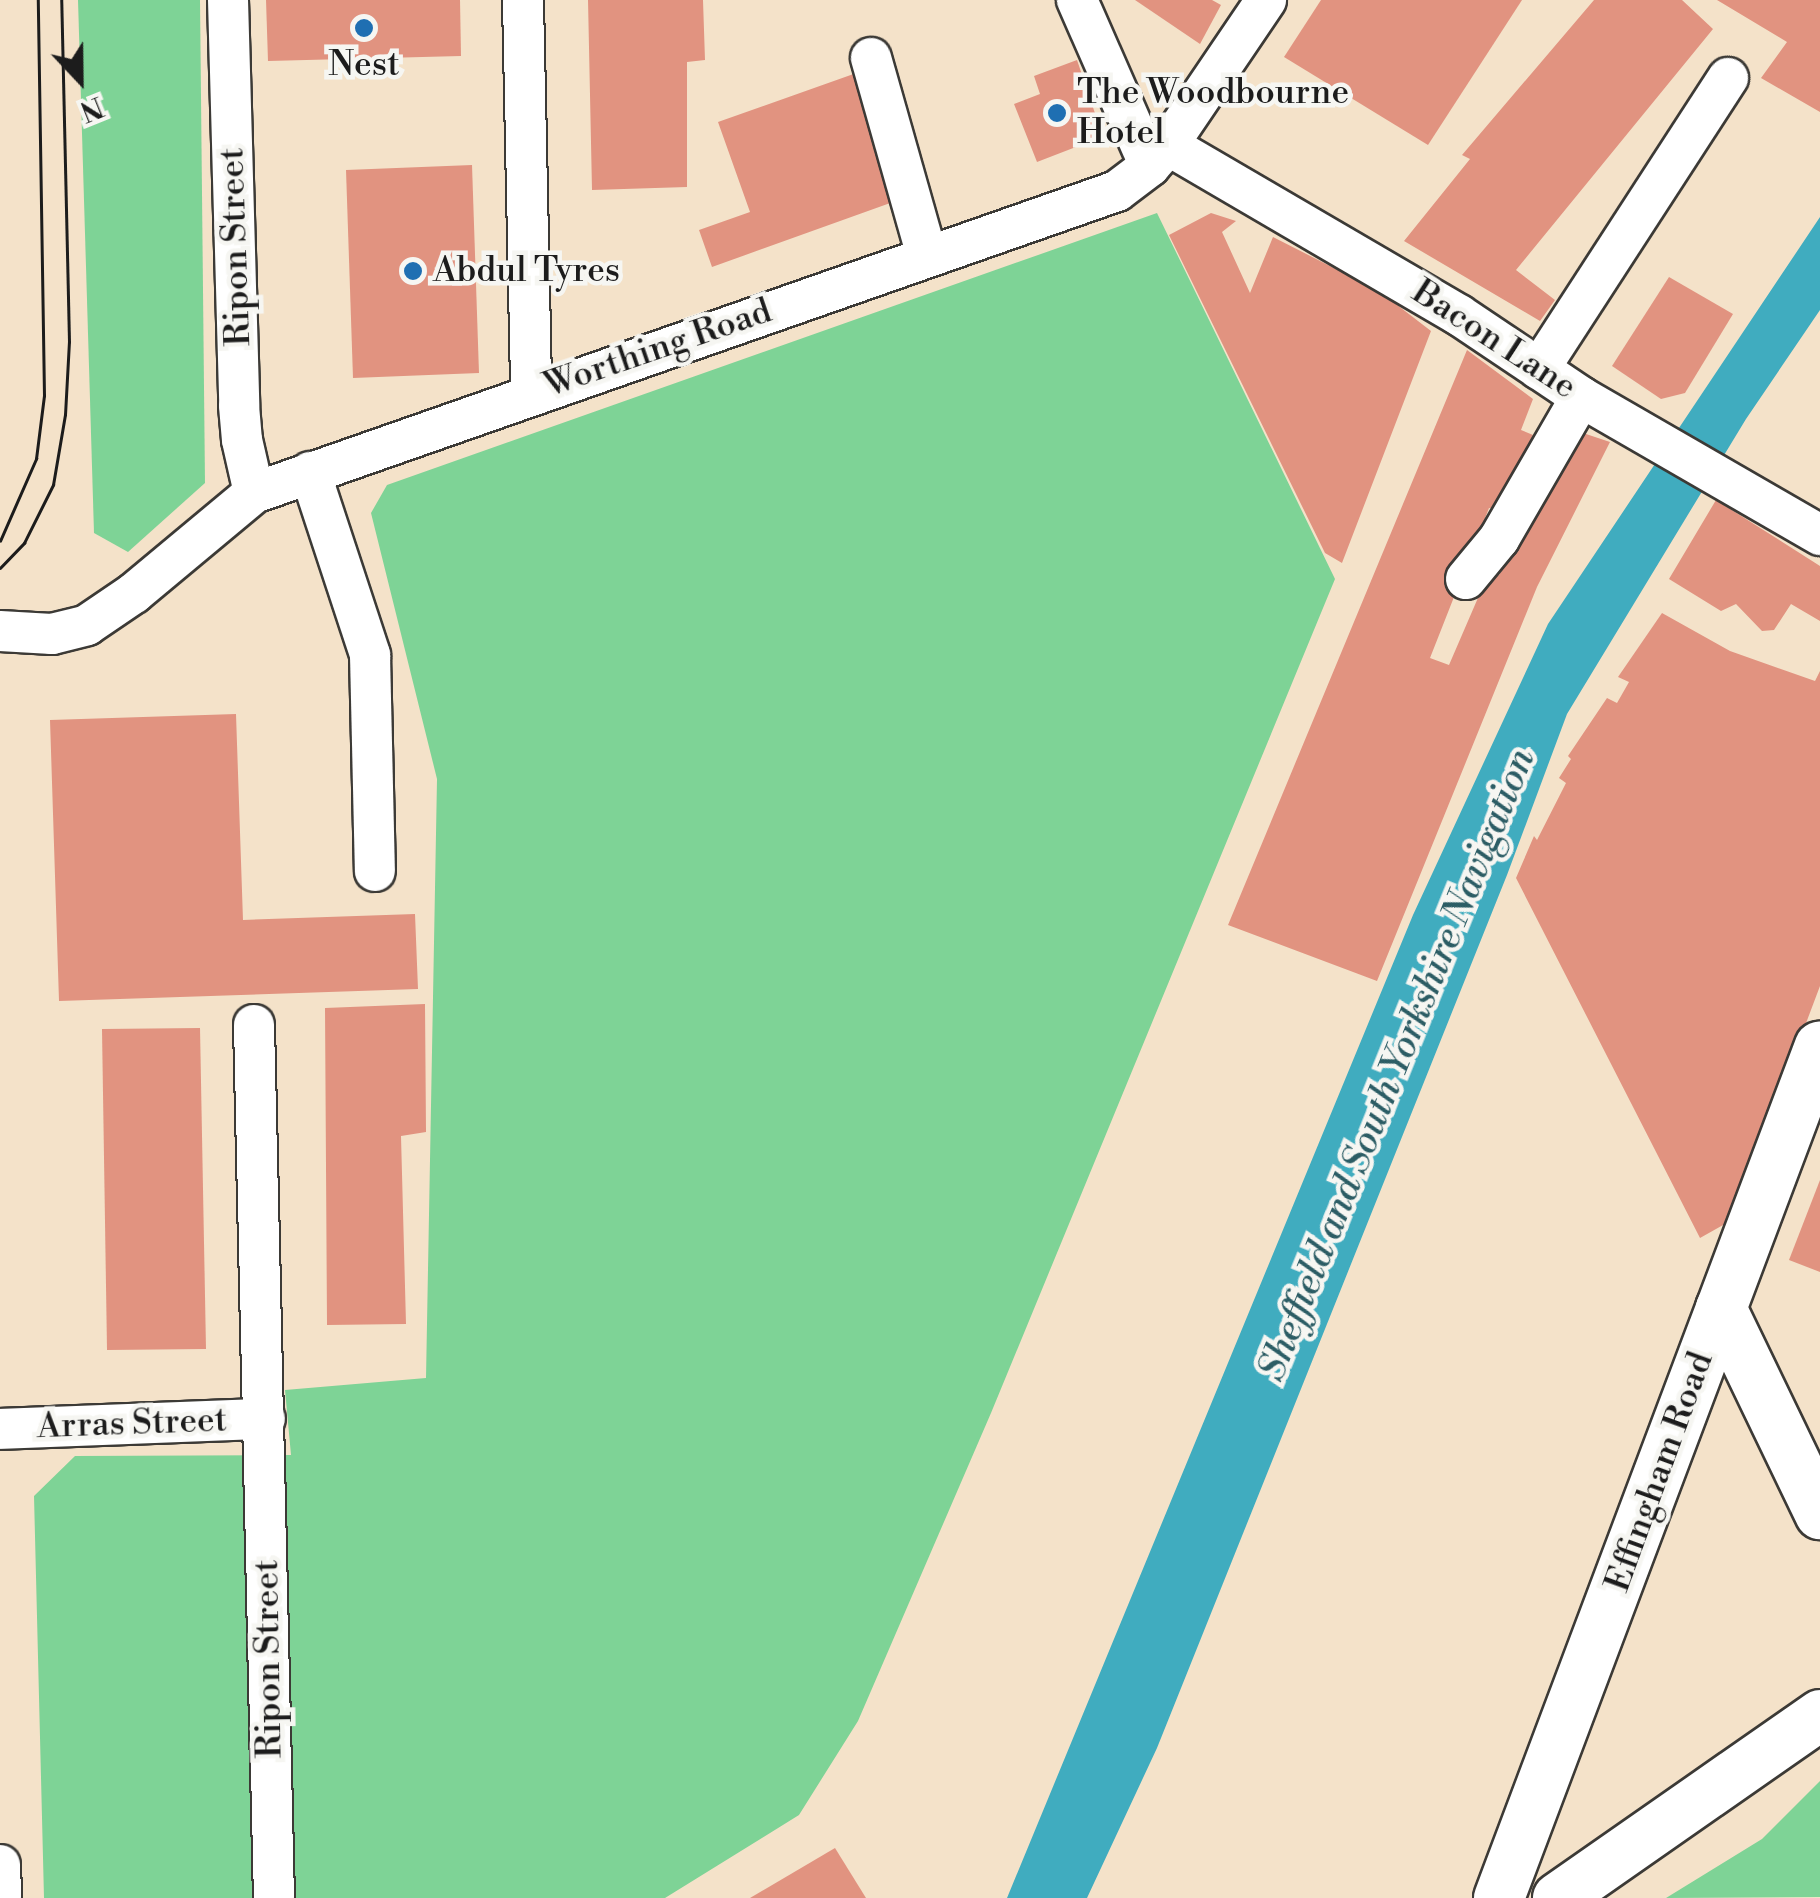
<!DOCTYPE html>
<html>
<head>
<meta charset="utf-8">
<style>
	body { margin:0 }
	#map { position:relative; width:1820px; height:1898px; overflow:hidden; background:#f4e2c9; font-family:"Libre Bodoni",serif }
	div>[style] { position:absolute }
	.green>* { inset:0; background:#7ed396 }
	.water>* { inset:0; background:#40acbf }
	.building>* { inset:0; background:#e19380 }
	.roads { filter:drop-shadow(2px 0 #3c3a36) drop-shadow(-2px 0 #3c3a36) drop-shadow(0 2px #3c3a36) drop-shadow(0 -2px #3c3a36) }
	.minor>* { height:40px; margin:-20px; padding:0 20px; transform-origin:20px; border-radius:20px; background:#fff }
	.major>* { height:50px; margin:-25px; padding:0 25px; transform-origin:25px; border-radius:25px; background:#fff }
	.tram>* { height:2.5px; margin:-1.25px; padding:0 1.25px; transform-origin:1.25px; border-radius:1.25px; background:#1c1c1c }
	.dots>* { width:28px; height:28px; translate:-50% -50%; box-sizing:border-box; border:5px solid #f6f6f2; border-radius:50% }
	span { translate:-50% -50%; white-space:nowrap; text-align:center; line-height:1.15; -webkit-text-stroke:9px #f6f6f2; paint-order:stroke }
	.poi-label { font-size:35px; color:#1c1c1c }
	.left { translate:0 -50%; text-align:left }
	.street-label { font-size:35px; color:#1c1c1c }
	.water-label { font-size:38px; color:#2c5d65; font-style:italic }
	.north { position:absolute; left:30px; top:30px; width:100px; height:100px; -webkit-text-stroke:8px #f6f6f2; paint-order:stroke; rotate:158deg; font-size:28px; font-weight:700; line-height:40px; text-align:center; color:#1c1c1c }
	.north::after { content:''; display:block; margin:auto; width:35px; height:45px; background:#1c1c1c; clip-path:polygon(50% 0,100% 100%,50% 72%,0 100%) }
</style>
</head>
<body>
<div id="map">
	<div class="green">
		<i style="clip-path:polygon(78px 0,200px 0,205px 483px,128px 552px,94px 533px)"></i>
		<i style="clip-path:polygon(1157px 213px,1335px 579px,991px 1413px,858px 1721px,799px 1815px,665px 1898px,44px 1898px,34px 1496px,75px 1456px,291px 1455px,285px 1390px,426px 1378px,437px 779px,371px 513px,387px 485px)"></i>
		<i style="clip-path:polygon(1820px 1781px,1820px 1897px,1666px 1898px,1762px 1839px)"></i>
	</div>
	<div class="water">
		<i style="clip-path:polygon(1820px 217px,1820px 310px,1746px 419px,1567px 714px,1507px 875px,1157px 1748px,1087px 1898px,1007px 1898px,1413px 915px,1548px 624px)"></i>
	</div>
	<div class="building">
		<i style="clip-path:polygon(266px 0,460px 0,461px 56px,268px 61px)"></i>
		<i style="clip-path:polygon(588px 0,703px 0,705px 60px,687px 62px,687px 187px,592px 190px)"></i>
		<i style="clip-path:polygon(1135px 0,1212px 0,1221px 5px,1200px 44px)"></i>
		<i style="clip-path:polygon(1321px 0,1522px 0,1428px 145px,1284px 57px)"></i>
		<i style="clip-path:polygon(1594px 0,1682px 0,1713px 29px,1516px 270px,1555px 300px,1540px 321px,1404px 241px,1470px 159px,1462px 155px)"></i>
		<i style="clip-path:polygon(1717px 0,1820px 0,1820px 112px,1761px 78px,1787px 42px)"></i>
		<i style="clip-path:polygon(1077px 60px,1101px 131px,1094px 140px,1037px 162px,1014px 104px,1040px 94px,1034px 76px)"></i>
		<i style="clip-path:polygon(862px 71px,907px 197px,712px 267px,699px 230px,750px 212px,718px 122px)"></i>
		<i style="clip-path:polygon(472px 165px,479px 373px,353px 378px,346px 170px)"></i>
		<i style="clip-path:polygon(1211px 213px,1236px 221px,1222px 232px,1250px 293px,1273px 237px,1379px 291px,1431px 331px,1342px 563px,1325px 553px,1169px 235px)"></i>
		<i style="clip-path:polygon(1669px 277px,1733px 314px,1685px 393px,1661px 399px,1612px 366px)"></i>
		<i style="clip-path:polygon(1467px 350px,1533px 399px,1521px 430px,1533px 435px,1503px 511px,1489px 508px,1430px 658px,1449px 665px,1490px 570px,1499px 575px,1583px 433px,1610px 442px,1537px 587px,1377px 981px,1228px 925px)"></i>
		<i style="clip-path:polygon(1716px 500px,1820px 566px,1820px 621px,1791px 604px,1774px 630px,1762px 631px,1736px 604px,1721px 611px,1669px 579px)"></i>
		<i style="clip-path:polygon(1662px 613px,1730px 651px,1815px 681px,1820px 671px,1820px 986px,1732px 1220px,1700px 1238px,1516px 878px,1534px 836px,1537px 840px,1566px 783px,1559px 778px,1571px 759px,1568px 756px,1607px 698px,1617px 703px,1629px 682px,1618px 677px)"></i>
		<i style="clip-path:polygon(236px 714px,243px 920px,415px 914px,418px 989px,59px 1001px,50px 720px)"></i>
		<i style="clip-path:polygon(425px 1004px,426px 1132px,401px 1136px,406px 1324px,327px 1325px,325px 1008px)"></i>
		<i style="clip-path:polygon(200px 1028px,206px 1349px,107px 1350px,102px 1029px)"></i>
		<i style="clip-path:polygon(1820px 1180px,1820px 1272px,1789px 1260px)"></i>
		<i style="clip-path:polygon(835px 1848px,866px 1898px,750px 1898px)"></i>
	</div>
	<div class="roads">
		<div class="minor">
			<i style="left:228px;top:0;width:406px;rotate:88.4deg"></i>
			<i style="left:239px;top:406px;width:34px;rotate:85deg"></i>
			<i style="left:242px;top:440px;width:54px;rotate:77.2deg"></i>
			<i style="left:523px;top:0;width:393px;rotate:88.8deg"></i>
			<i style="left:1077px;top:0;width:181px;rotate:66.3deg"></i>
			<i style="left:871px;top:58px;width:206px;rotate:74.2deg"></i>
			<i style="left:1168px;top:145px;width:337px;rotate:30.3deg"></i>
			<i style="left:1459px;top:315px;width:147px;rotate:33.9deg"></i>
			<i style="left:1581px;top:397px;width:276px;rotate:30deg"></i>
			<i style="left:1539px;top:369px;width:347px;rotate:-57deg"></i>
			<i style="left:310px;top:472px;width:193px;rotate:71.8deg"></i>
			<i style="left:370px;top:655px;width:216px;rotate:88.7deg"></i>
			<i style="left:1466px;top:579px;width:52px;rotate:-50.5deg"></i>
			<i style="left:1499px;top:539px;width:164px;rotate:-60deg"></i>
			<i style="left:0;top:631px;width:52px;rotate:3.3deg"></i>
			<i style="left:52px;top:634px;width:36px;rotate:-14deg"></i>
			<i style="left:87px;top:625px;width:57px;rotate:-34.2deg"></i>
			<i style="left:134px;top:593px;width:156px;rotate:-39.8deg"></i>
			<i style="left:254px;top:493px;width:914px;rotate:-19.29deg"></i>
			<i style="left:1117px;top:191px;width:41px;rotate:-37.1deg"></i>
			<i style="left:1150px;top:166px;width:28px;rotate:-49deg"></i>
			<i style="left:1168px;top:145px;width:175px;rotate:-55.9deg"></i>
			<i style="left:254px;top:1025px;width:873px;rotate:88.69deg"></i>
			<i style="left:0;top:1429px;width:265px;rotate:-2.2deg"></i>
			<i style="left:0;top:1865px;width:33px;rotate:88deg"></i>
		</div>
		<div class="major">
			<i style="left:1721px;top:1308px;width:229px;rotate:64.3deg"></i>
			<i style="left:1499px;top:1898px;width:910px;rotate:-69.36deg"></i>
			<i style="left:1558px;top:1898px;width:320px;rotate:-34.9deg"></i>
		</div>
	</div>
	<div class="tram">
		<i style="left:0;top:541px;width:90px;rotate:-66.3deg"></i>
		<i style="left:36px;top:459px;width:64px;rotate:-82.8deg"></i>
		<i style="left:44px;top:396px;width:396px;rotate:-90.9deg"></i>
		<i style="left:0;top:568px;width:35px;rotate:-46deg"></i>
		<i style="left:24px;top:543px;width:65px;rotate:-63.4deg"></i>
		<i style="left:53px;top:485px;width:71px;rotate:-80.3deg"></i>
		<i style="left:65px;top:415px;width:73px;rotate:-86.9deg"></i>
		<i style="left:69px;top:342px;width:342px;rotate:-91.3deg"></i>
	</div>
	<div class="dots">
		<i style="left:364px;top:28px;background:#1f6fb2"></i>
		<i style="left:1057px;top:113px;background:#1f6fb2"></i>
		<i style="left:413px;top:271px;background:#1f6fb2"></i>
	</div>
	<div class="poi-label">
		<span style="left:364px;top:65px">Nest</span>
		<span class="left" style="left:1077px;top:113px">The Woodbourne<br>Hotel</span>
		<span class="left" style="left:433px;top:271px">Abdul Tyres</span>
	</div>
	<div class="street-label">
		<span style="left:236px;top:247px;rotate:-92deg">Ripon Street</span>
		<span style="left:1494px;top:340px;rotate:33deg">Bacon Lane</span>
		<span style="left:658px;top:349px;rotate:-19deg">Worthing Road</span>
		<span style="left:132px;top:1424px;rotate:-2deg">Arras Street</span>
		<span style="left:1660px;top:1472px;rotate:-70deg">Effingham Road</span>
		<span style="left:269px;top:1659px;rotate:-91deg">Ripon Street</span>
	</div>
	<div class="water-label">
		<span style="left:1397px;top:1065px;rotate:-68deg">Sheffield and South Yorkshire Navigation</span>
	</div>
	<div class="north">N</div>
</div>
</body>
</html>
